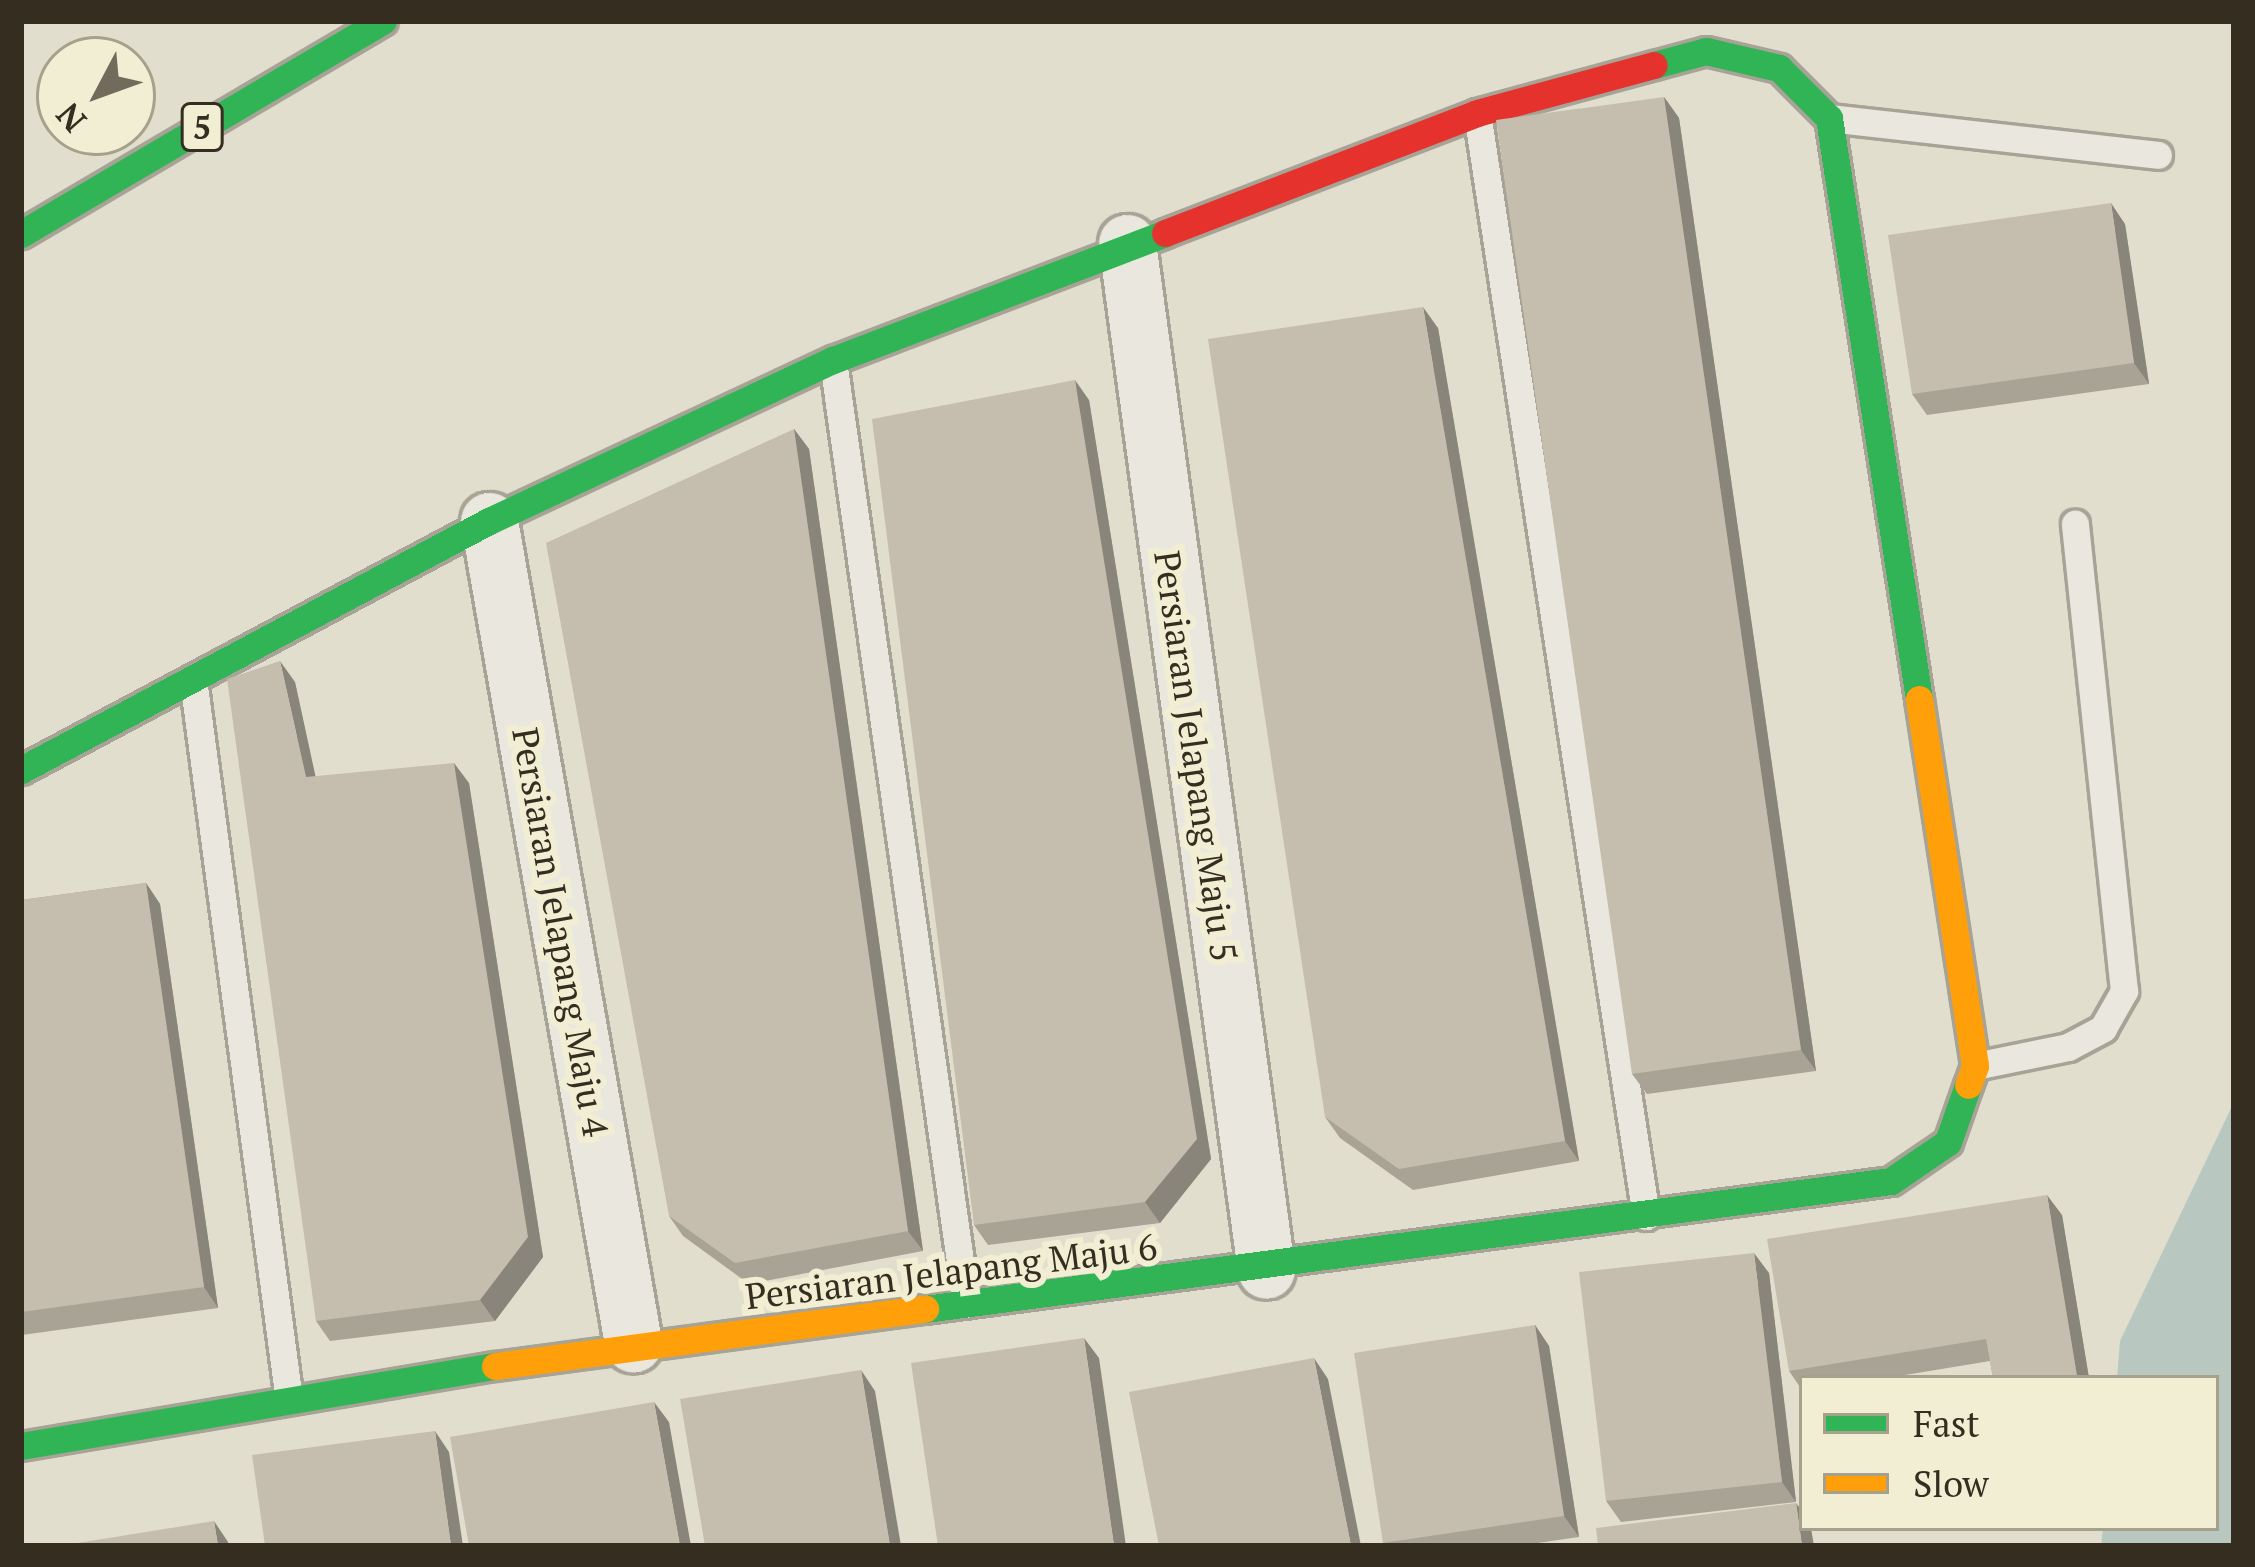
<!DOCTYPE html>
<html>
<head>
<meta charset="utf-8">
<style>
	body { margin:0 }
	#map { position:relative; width:2255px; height:1567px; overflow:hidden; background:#e2decd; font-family:"PT Serif",serif }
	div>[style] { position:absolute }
	.water>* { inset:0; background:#b8c8c0 }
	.roads { filter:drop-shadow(3px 0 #a7a396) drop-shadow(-3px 0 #a7a396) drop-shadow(0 3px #a7a396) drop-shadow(0 -3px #a7a396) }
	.lane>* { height:27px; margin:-13.5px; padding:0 13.5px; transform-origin:13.5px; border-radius:13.5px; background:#eae8de }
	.street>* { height:57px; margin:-28.5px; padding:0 28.5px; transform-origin:28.5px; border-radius:28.5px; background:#eae8de }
	.fast>* { height:27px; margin:-13.5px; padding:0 13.5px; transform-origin:13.5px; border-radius:13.5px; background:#30b455 }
	.slow>* { height:27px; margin:-13.5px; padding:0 13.5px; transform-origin:13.5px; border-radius:13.5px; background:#ff9f0a }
	.jam>* { height:27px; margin:-13.5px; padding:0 13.5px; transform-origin:13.5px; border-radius:13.5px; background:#e5322d }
	.wall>* { inset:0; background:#a9a396 }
	.shaded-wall>* { inset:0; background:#8a857a }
	.building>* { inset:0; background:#c5beae }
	span { translate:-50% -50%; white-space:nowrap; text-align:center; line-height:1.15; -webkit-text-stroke:12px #f2eed4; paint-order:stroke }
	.shield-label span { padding:3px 9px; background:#f2eed4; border:3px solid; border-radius:9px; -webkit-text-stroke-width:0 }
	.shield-label { font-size:33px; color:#352d1f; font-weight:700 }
	.street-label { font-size:36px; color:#352d1f }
	.frame { position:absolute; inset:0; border:24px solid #352d1f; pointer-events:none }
	.legend { position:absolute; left:1799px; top:1375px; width:420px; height:156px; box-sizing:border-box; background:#f2eed4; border:3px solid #a6a18c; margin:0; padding:15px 21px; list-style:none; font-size:36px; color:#352d1f }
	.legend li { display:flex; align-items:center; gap:24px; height:60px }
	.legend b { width:60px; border:3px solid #a6a18c }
	.north { position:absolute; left:36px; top:36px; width:120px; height:120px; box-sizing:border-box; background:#f2eed4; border:3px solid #a6a18c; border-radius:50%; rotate:229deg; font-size:33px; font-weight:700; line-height:48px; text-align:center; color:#352d1f }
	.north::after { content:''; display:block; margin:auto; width:42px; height:54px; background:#726b5c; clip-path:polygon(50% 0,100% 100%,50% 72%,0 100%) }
</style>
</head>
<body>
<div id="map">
	<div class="water">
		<i style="clip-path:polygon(2234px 1102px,2234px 1546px,2101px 1546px,2103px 1528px,2216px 1528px,2216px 1378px,2117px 1378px,2120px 1341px)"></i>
	</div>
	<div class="roads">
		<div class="lane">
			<i style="left:1477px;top:113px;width:1116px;rotate:81.29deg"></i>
			<i style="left:1829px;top:118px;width:331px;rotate:6.4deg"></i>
			<i style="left:833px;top:361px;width:952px;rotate:81.97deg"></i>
			<i style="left:193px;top:679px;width:727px;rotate:82.42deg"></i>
			<i style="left:1975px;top:1066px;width:95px;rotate:-11.5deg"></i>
			<i style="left:2068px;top:1047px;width:40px;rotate:-28deg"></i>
			<i style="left:2103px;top:1028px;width:43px;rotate:-60.4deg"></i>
			<i style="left:2124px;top:991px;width:470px;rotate:-96deg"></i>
		</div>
		<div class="street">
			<i style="left:1127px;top:243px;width:1036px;rotate:82.29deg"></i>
			<i style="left:489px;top:521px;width:835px;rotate:80.06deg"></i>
		</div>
		<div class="fast">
			<i style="left:1654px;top:65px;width:54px;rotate:-15.1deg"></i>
			<i style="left:1706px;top:51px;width:75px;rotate:13.1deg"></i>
			<i style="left:1779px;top:68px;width:71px;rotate:45deg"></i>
			<i style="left:1829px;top:118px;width:588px;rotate:81.19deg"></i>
			<i style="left:21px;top:234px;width:420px;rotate:-30.5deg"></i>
			<i style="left:21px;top:770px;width:530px;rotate:-28.02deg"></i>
			<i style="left:489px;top:521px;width:380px;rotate:-25.1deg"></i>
			<i style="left:833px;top:360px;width:355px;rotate:-20.9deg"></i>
			<i style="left:925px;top:1309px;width:974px;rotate:-7.55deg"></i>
			<i style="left:1891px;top:1181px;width:69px;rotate:-34.4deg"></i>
			<i style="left:1948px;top:1142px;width:60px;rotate:-70.7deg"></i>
			<i style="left:21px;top:1446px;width:481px;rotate:-9.6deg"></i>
		</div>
		<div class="slow">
			<i style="left:1919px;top:699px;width:371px;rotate:81.3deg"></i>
			<i style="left:1975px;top:1066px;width:20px;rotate:110deg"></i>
			<i style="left:495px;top:1366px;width:434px;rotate:-7.6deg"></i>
		</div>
		<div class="jam">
			<i style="left:1165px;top:233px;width:334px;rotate:-21deg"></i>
			<i style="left:1477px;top:113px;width:183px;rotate:-15.2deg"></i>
		</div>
	</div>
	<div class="wall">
		<i style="clip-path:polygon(1664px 97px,1679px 118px,1816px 1071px,1647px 1094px,1632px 1074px)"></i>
		<i style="clip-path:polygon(2125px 224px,2149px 384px,1927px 415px,1912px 394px)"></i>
		<i style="clip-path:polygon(1438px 328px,1579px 1161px,1413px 1190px,1340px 1138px,1325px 1117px)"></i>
		<i style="clip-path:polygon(1089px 400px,1211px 1159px,1160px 1223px,988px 1245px,974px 1225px)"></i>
		<i style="clip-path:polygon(794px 429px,809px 449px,923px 1251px,749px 1284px,683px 1236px,669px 1216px)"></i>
		<i style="clip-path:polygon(295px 682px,315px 776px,469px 783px,543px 1257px,495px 1321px,330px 1341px,316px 1321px)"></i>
		<i style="clip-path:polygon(146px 883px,160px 904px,218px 1308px,22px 1335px,21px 900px)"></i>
		<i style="clip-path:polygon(2062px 1215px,2089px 1378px,1993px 1378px,1990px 1361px,1887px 1378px,1802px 1378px,1802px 1390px,1789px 1371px)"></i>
		<i style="clip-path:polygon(1769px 1273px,1796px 1502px,1621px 1522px,1606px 1501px)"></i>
		<i style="clip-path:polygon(1535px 1325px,1549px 1346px,1579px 1537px,1517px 1546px,1385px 1546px,1383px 1543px)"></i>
	</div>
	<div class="shaded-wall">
		<i style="clip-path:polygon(1664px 97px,1679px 118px,1816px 1071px,1801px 1050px)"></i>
		<i style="clip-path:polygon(2111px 203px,2125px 224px,2149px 384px,2134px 363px)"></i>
		<i style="clip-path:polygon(1423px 307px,1438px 328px,1579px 1161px,1565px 1141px)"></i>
		<i style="clip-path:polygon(1075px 380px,1089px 400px,1211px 1159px,1160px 1223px,1145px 1202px)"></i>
		<i style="clip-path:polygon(794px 429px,809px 449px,923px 1251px,908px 1231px)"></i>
		<i style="clip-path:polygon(280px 661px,295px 682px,320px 797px,306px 777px)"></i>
		<i style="clip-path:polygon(454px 763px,469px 783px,543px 1257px,495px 1321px,480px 1300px)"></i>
		<i style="clip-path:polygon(146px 883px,160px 904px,218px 1308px,204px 1287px)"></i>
		<i style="clip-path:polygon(2047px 1195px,2062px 1215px,2089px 1378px,2079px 1378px,2077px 1376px)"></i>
		<i style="clip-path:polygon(1754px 1253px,1769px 1273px,1796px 1502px,1782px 1482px)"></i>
		<i style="clip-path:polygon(1535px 1325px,1549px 1346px,1579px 1537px,1564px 1516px)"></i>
		<i style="clip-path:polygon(1084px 1338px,1099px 1358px,1126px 1546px,1114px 1546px)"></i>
		<i style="clip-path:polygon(1314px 1358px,1328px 1379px,1361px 1546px,1351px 1546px)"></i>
		<i style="clip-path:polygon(861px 1370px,875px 1391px,901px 1546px,890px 1546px)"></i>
		<i style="clip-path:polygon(654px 1402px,669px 1422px,691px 1546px,680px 1546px)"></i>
		<i style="clip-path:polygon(435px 1431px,449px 1452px,463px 1546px,451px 1546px)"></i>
		<i style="clip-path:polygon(1796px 1503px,1802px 1511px,1802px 1528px,1811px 1528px,1814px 1546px,1802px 1546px)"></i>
		<i style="clip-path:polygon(214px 1521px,228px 1542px,229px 1546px,218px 1546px)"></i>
	</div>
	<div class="building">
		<i style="clip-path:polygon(1664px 97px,1801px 1050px,1632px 1074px,1496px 120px)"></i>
		<i style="clip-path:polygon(2111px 203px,2134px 363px,1912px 394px,1888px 235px)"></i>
		<i style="clip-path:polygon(1423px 307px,1565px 1141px,1399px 1169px,1325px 1117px,1208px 339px)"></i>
		<i style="clip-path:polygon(1075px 380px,1197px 1139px,1145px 1202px,974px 1225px,872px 419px)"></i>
		<i style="clip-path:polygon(794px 429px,908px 1231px,735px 1263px,669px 1216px,546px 543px)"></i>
		<i style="clip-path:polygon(280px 661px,306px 777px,454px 763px,528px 1237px,480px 1300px,316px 1321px,227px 679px)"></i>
		<i style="clip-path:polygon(146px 883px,204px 1287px,21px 1312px,21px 900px)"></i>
		<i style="clip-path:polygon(2047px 1195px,2077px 1376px,2063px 1378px,1993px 1378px,1986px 1339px,1789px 1371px,1767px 1239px)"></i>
		<i style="clip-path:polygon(1754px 1253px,1782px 1482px,1606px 1501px,1579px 1272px)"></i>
		<i style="clip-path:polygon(1535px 1325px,1564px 1516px,1383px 1543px,1354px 1353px)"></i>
		<i style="clip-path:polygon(1084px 1338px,1114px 1546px,938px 1546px,911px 1363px)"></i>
		<i style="clip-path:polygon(1314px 1358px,1351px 1546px,1159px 1546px,1129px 1392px)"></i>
		<i style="clip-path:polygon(861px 1370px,890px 1546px,705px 1546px,680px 1399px)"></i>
		<i style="clip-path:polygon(654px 1402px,680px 1546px,469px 1546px,450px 1437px)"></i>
		<i style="clip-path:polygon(435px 1431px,451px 1546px,265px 1546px,252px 1455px)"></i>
		<i style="clip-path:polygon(1796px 1503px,1802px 1546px,1598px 1546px,1596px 1528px)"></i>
		<i style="clip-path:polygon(214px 1521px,218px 1546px,59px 1546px)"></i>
	</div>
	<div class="shield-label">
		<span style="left:202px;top:127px">5</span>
	</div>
	<div class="street-label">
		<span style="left:1196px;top:756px;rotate:82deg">Persiaran Jelapang Maju 5</span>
		<span style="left:561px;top:932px;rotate:80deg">Persiaran Jelapang Maju 4</span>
		<span style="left:951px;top:1271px;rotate:-7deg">Persiaran Jelapang Maju 6</span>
	</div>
	<div class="frame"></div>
	<ul class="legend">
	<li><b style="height:15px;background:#30b455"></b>Fast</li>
	<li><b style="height:15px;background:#ff9f0a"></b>Slow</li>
	</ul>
	<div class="north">N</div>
</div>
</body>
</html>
